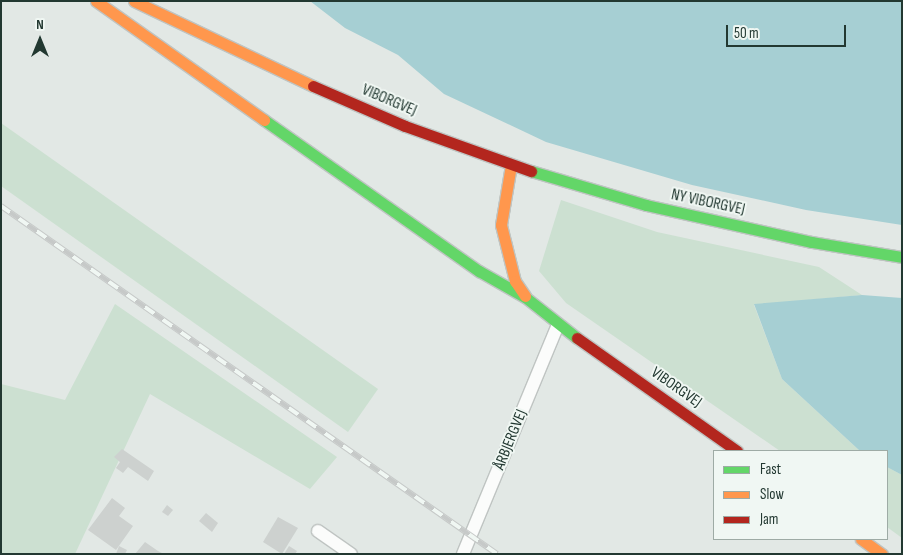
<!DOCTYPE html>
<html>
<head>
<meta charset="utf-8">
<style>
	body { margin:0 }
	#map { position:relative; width:903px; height:555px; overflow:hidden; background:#e2e8e5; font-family:"Sofia Sans Condensed",sans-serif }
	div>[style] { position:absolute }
	.green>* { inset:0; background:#cce0d1 }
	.water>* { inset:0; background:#a6cfd3 }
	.building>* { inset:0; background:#cdd1cf }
	.roads { filter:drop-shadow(1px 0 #bfc4c2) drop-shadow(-1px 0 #bfc4c2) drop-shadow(0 1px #bfc4c2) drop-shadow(0 -1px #bfc4c2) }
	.street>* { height:12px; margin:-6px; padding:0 6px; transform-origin:6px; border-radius:6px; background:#fbfcfb }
	.fast>* { height:11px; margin:-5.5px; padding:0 5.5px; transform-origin:5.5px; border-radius:5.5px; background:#63d668 }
	.slow>* { height:11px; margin:-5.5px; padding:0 5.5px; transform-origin:5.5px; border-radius:5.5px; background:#ff974d }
	.jam>* { height:11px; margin:-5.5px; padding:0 5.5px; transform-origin:5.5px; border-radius:5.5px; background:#b3261e }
	.rail>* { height:5.5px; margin-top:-2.75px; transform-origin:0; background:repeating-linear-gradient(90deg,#f0f7f3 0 11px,#c6c9c8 0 22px); box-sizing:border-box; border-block:1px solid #c6c9c8 }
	span { translate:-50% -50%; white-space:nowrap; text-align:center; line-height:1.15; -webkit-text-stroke:4px #f0f7f3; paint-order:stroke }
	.street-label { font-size:16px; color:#223831 }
	.frame { position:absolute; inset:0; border:2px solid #223831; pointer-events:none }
	.legend { position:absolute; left:713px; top:450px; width:175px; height:90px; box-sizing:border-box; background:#f0f7f3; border:1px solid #9eaba5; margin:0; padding:6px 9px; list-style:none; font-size:15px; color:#223831 }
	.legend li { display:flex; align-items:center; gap:10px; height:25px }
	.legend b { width:25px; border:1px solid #9eaba5 }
	.north { position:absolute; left:15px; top:15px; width:50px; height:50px; -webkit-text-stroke:4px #f0f7f3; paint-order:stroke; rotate:0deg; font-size:14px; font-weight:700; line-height:20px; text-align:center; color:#223831 }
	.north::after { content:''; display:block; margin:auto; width:18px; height:22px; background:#223831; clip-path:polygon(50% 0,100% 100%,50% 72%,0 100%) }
	.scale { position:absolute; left:726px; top:25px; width:120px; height:22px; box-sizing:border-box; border:2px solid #223831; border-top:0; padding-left:6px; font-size:15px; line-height:18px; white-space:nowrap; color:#223831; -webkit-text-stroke:4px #f0f7f3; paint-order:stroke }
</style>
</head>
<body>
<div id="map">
	<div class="green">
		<i style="clip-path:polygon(1px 123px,378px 389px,348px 432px,1px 186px)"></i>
		<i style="clip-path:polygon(561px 200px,657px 232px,819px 267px,862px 295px,754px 305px,782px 379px,860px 451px,780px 451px,566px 303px,539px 271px)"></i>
		<i style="clip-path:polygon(115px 304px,337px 457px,310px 489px,150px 394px,75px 554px,1px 554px,1px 384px,65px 400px)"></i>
		<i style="clip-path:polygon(887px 467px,902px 475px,902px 538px,887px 527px)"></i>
	</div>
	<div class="water">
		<i style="clip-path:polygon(310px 1px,902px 1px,902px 225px,806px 210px,692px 185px,546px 142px,444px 94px,398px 55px,345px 28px)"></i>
		<i style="clip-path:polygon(862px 295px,902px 298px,902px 475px,887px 467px,887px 451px,860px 451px,782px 379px,754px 304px)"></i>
	</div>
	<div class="building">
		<i style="clip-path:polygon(122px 449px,154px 471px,148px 481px,128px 467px,123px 473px,116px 468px,120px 462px,114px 457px)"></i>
		<i style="clip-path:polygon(112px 498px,125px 508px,119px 516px,133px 526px,116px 550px,88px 530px)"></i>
		<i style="clip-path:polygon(167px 505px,173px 510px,168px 516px,162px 512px)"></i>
		<i style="clip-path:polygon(206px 513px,218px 523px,212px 532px,199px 521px)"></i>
		<i style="clip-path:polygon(278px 517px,298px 528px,282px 554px,263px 542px)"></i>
		<i style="clip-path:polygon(145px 542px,158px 551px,164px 554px,135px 554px)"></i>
		<i style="clip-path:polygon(119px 546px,127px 550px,125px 554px,116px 554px)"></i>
		<i style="clip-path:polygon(289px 546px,297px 551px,295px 554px,284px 554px)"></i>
	</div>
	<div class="roads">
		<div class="street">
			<i style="left:318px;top:531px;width:40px;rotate:34.9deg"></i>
			<i style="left:463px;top:554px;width:248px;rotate:-67.5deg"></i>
		</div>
		<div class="fast">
			<i style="left:264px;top:120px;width:263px;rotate:35.1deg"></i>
			<i style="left:479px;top:271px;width:53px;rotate:29.5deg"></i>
			<i style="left:525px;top:297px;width:66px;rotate:38.3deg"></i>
			<i style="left:531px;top:171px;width:120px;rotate:16.5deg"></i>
			<i style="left:646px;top:205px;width:170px;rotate:12.6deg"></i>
			<i style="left:812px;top:242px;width:91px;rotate:9.5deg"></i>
		</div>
		<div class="slow">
			<i style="left:96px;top:1px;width:206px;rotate:35.3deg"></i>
			<i style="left:134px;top:1px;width:198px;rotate:25.4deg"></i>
			<i style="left:511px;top:165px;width:61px;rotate:99.5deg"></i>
			<i style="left:501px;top:225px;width:58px;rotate:76deg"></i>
			<i style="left:515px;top:281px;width:18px;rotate:56deg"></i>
			<i style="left:861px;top:539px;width:26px;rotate:36deg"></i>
		</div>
		<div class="jam">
			<i style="left:313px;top:86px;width:100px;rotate:23.5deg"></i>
			<i style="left:405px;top:126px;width:134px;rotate:19.7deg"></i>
			<i style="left:577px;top:338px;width:196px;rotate:35.2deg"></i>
		</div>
	</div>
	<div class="rail">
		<i style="left:1px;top:206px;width:606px;rotate:35.05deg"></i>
	</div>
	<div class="street-label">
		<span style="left:389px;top:101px;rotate:23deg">VIBORGVEJ</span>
		<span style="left:708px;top:203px;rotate:12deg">NY VIBORGVEJ</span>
		<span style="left:676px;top:388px;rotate:35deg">VIBORGVEJ</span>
		<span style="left:511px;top:440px;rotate:-68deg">ÅRBJERGVEJ</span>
	</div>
	<div class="frame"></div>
	<ul class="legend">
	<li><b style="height:6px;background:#63d668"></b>Fast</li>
	<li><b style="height:6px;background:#ff974d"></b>Slow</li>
	<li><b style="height:6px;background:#b3261e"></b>Jam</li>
	</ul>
	<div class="north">N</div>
	<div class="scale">50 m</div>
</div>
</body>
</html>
